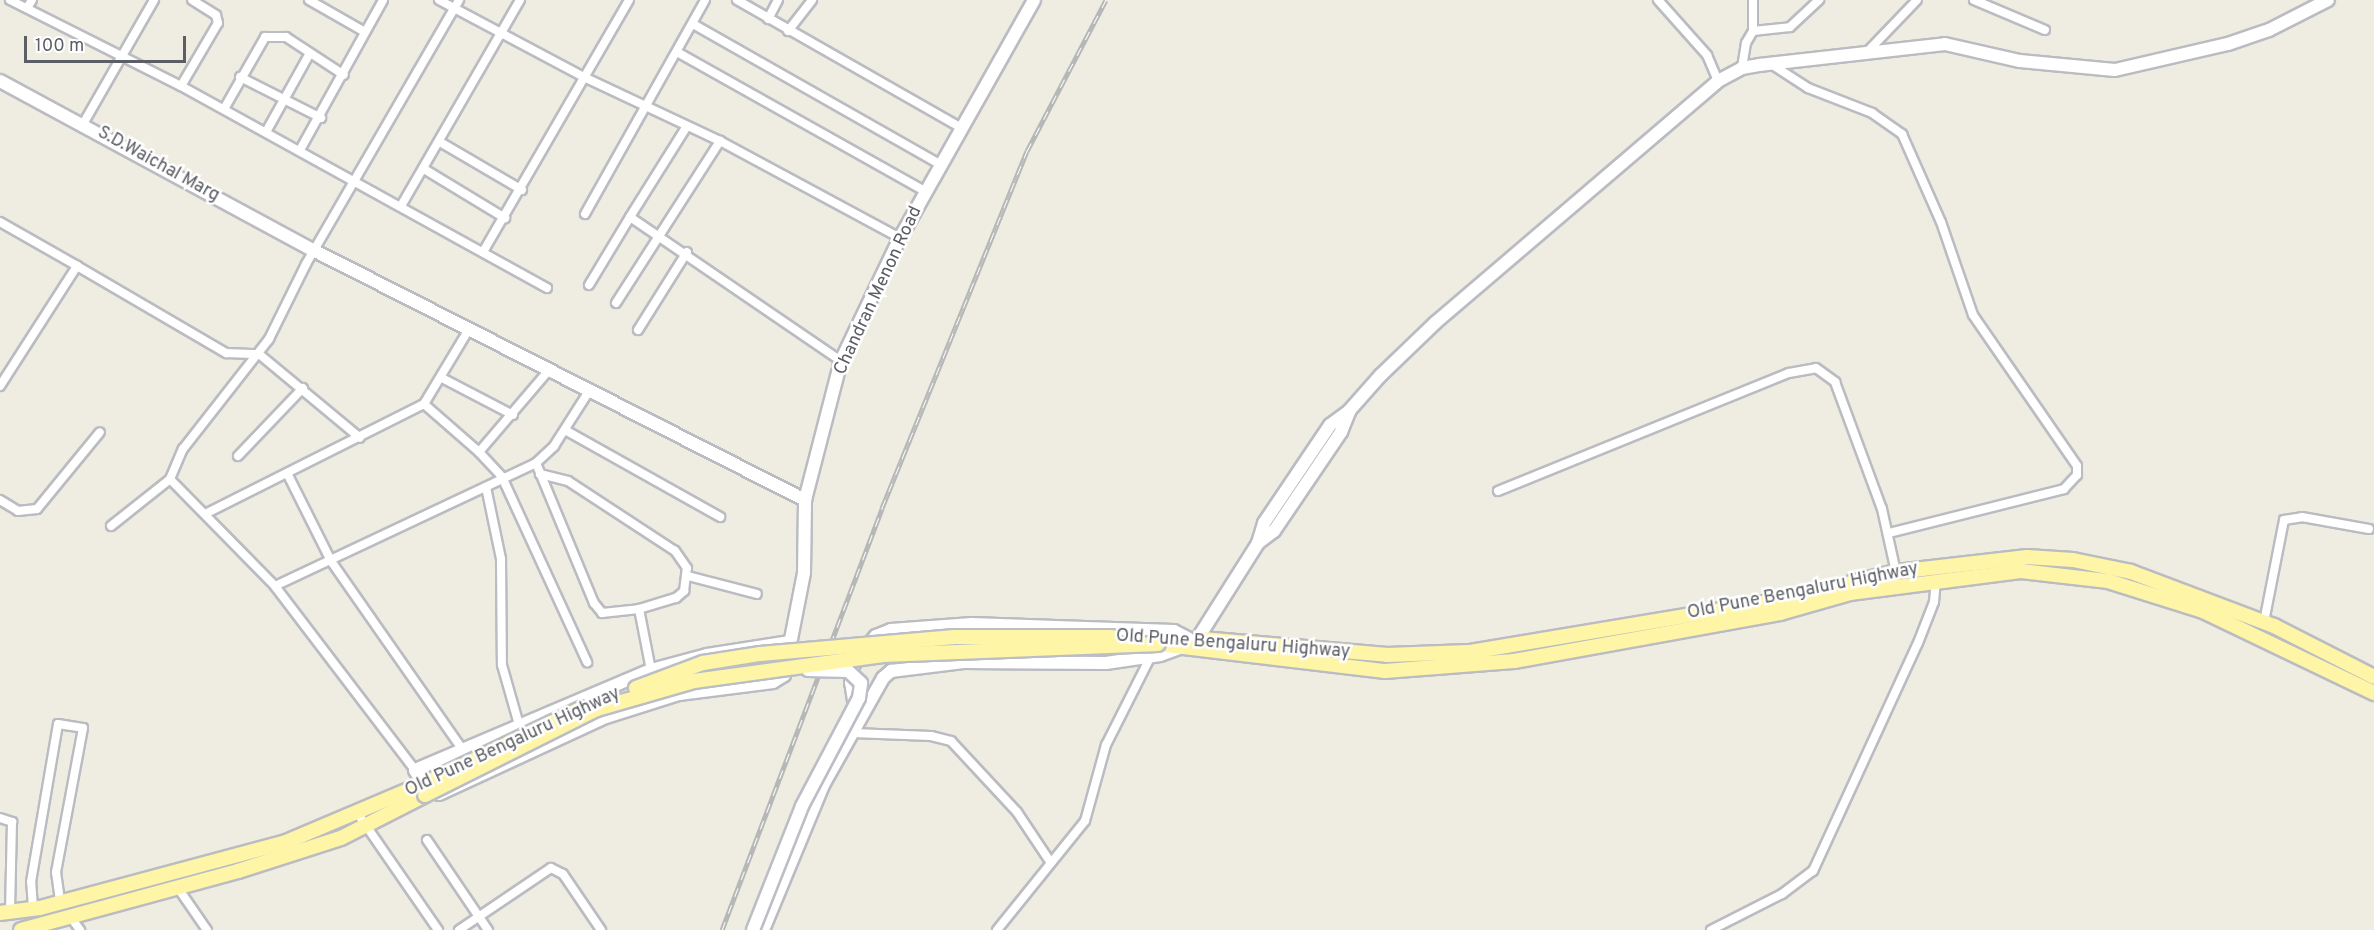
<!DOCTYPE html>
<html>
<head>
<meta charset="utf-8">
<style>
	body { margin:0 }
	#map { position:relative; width:2374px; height:930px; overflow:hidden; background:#efede2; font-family:Overpass,sans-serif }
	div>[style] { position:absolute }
	.roads { filter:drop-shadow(2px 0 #babcc2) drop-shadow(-2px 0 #babcc2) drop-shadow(0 2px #babcc2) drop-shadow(0 -2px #babcc2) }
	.street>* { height:8px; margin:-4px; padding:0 4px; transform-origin:4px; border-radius:4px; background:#fff }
	.secondary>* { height:12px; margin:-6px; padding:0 6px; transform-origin:6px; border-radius:6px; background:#fff }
	.primary>* { height:14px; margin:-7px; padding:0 7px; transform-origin:7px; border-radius:7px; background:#fff5a7 }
	.rail>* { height:5px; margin-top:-2.5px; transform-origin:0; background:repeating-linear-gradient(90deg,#fff 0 9px,#b6b7b7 0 18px); box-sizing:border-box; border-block:2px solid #b6b7b7 }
	.bridges { filter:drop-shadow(2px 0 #bbbec5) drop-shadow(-2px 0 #bbbec5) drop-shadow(0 2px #bbbec5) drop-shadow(0 -2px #bbbec5) }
	.secondary-bridge>* { height:12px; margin:-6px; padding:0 6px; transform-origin:6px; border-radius:6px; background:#fff }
	.primary-bridge>* { height:14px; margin:-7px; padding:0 7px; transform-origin:7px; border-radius:7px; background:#fff5a7 }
	span { translate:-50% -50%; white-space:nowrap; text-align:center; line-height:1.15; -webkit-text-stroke:5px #fff; paint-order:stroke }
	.street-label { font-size:18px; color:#5b5e64 }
	.scale { position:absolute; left:24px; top:36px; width:162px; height:27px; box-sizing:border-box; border:3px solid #5b5e64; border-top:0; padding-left:8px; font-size:18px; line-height:21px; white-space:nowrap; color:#5b5e64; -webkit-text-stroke:4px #fff; paint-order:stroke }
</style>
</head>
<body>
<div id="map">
	<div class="roads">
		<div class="street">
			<i style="left:10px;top:0;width:191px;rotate:26.7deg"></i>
			<i style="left:181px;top:86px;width:418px;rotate:28.9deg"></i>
			<i style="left:309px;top:0;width:64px;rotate:29.7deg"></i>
			<i style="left:439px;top:0;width:164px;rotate:28deg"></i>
			<i style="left:584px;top:77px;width:150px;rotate:25.2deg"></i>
			<i style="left:720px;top:141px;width:204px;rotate:28.3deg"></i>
			<i style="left:737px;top:0;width:260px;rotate:29.7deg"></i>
			<i style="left:1658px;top:0;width:74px;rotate:48.3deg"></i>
			<i style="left:1707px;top:55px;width:28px;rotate:67deg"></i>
			<i style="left:1974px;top:0;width:77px;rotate:22.9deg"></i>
			<i style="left:27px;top:8px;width:9px;rotate:-58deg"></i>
			<i style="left:768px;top:19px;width:21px;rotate:-62deg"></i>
			<i style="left:693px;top:24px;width:285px;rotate:29.6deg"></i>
			<i style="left:788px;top:31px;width:39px;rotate:-52deg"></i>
			<i style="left:1753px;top:31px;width:37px;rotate:-6deg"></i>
			<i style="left:1790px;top:27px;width:40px;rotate:-43deg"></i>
			<i style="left:1869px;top:50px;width:69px;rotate:-46.2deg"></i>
			<i style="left:677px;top:52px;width:286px;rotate:29.3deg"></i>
			<i style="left:1771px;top:64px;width:44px;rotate:33deg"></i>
			<i style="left:1808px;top:88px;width:69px;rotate:21.3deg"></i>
			<i style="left:1872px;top:113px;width:37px;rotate:35deg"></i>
			<i style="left:1902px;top:134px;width:96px;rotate:66.1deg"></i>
			<i style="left:1941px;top:222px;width:98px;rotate:71deg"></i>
			<i style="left:1973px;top:315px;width:183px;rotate:55.4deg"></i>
			<i style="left:2077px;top:466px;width:9px;rotate:90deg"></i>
			<i style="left:2077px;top:475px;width:19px;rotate:133deg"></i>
			<i style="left:2064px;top:489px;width:180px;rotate:165.9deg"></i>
			<i style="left:1742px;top:68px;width:25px;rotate:-81deg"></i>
			<i style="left:1746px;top:43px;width:14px;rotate:-60deg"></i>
			<i style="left:1753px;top:31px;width:31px;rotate:-90deg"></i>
			<i style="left:240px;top:77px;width:91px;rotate:26.8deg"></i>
			<i style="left:181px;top:86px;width:73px;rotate:-59.6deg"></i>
			<i style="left:218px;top:23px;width:8px;rotate:-104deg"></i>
			<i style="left:216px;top:15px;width:28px;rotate:-148deg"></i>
			<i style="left:224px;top:109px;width:83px;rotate:-60.3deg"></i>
			<i style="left:265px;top:37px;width:21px"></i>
			<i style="left:286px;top:37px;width:69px;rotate:33.2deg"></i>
			<i style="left:83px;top:124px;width:143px;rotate:-60.2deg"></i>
			<i style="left:687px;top:126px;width:107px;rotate:122.1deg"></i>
			<i style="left:630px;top:217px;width:255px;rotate:34.3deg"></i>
			<i style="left:266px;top:132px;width:90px;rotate:-60.9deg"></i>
			<i style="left:440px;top:142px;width:95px;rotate:30.3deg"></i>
			<i style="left:300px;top:150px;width:171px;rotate:-61deg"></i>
			<i style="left:424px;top:169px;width:95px;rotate:31.2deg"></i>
			<i style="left:401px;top:206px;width:238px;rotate:-60deg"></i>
			<i style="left:585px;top:214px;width:245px;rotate:-60.7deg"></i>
			<i style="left:0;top:222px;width:89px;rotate:29.7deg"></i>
			<i style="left:483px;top:252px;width:291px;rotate:-59.9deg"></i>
			<i style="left:589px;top:285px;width:79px;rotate:-58.9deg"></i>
			<i style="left:616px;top:303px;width:193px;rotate:-57.3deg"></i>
			<i style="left:638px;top:330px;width:92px;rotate:-57.9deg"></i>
			<i style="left:442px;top:378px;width:80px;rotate:27.5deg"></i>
			<i style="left:0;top:386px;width:143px;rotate:-57.3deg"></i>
			<i style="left:77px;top:266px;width:173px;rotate:30.3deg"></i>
			<i style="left:226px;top:353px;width:33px;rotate:2deg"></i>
			<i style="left:259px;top:354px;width:131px;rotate:39.7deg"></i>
			<i style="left:424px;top:404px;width:73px;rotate:41.1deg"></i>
			<i style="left:479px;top:452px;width:34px;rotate:47deg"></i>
			<i style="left:502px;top:477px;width:204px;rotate:65.3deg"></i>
			<i style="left:565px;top:430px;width:178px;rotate:29.3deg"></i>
			<i style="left:479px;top:452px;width:108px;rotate:-49.5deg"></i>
			<i style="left:238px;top:456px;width:94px;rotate:-46.3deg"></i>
			<i style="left:536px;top:463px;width:152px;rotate:67.5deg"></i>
			<i style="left:594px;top:603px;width:13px;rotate:51deg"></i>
			<i style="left:602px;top:613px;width:37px;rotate:-6deg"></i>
			<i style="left:639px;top:609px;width:39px;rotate:-17deg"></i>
			<i style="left:676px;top:598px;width:11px;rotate:-41deg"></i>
			<i style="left:684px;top:591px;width:23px;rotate:-83deg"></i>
			<i style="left:687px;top:568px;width:21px;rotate:-125deg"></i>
			<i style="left:675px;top:551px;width:128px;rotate:-146.8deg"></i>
			<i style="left:568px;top:481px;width:29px;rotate:-166deg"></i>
			<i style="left:287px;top:473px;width:98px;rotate:63.4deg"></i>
			<i style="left:331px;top:561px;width:231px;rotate:55.1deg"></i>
			<i style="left:486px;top:487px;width:74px;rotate:78.2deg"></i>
			<i style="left:501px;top:559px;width:106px;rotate:89.5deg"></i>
			<i style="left:502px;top:665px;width:66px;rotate:74.1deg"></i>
			<i style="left:1498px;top:491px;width:314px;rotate:-22.1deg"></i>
			<i style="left:1789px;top:373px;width:27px;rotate:-10deg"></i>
			<i style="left:1816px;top:368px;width:24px;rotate:36deg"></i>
			<i style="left:1835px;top:382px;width:135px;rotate:69.7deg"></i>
			<i style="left:1882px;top:509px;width:65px;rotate:77.5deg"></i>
			<i style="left:0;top:500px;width:21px;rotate:31deg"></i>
			<i style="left:18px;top:511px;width:19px;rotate:-6deg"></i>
			<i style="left:37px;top:509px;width:99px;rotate:-50.7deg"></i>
			<i style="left:207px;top:513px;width:243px;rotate:-26.7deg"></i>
			<i style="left:424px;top:404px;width:87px;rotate:-59deg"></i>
			<i style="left:111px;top:526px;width:75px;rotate:-38.5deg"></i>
			<i style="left:688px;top:576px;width:71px;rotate:14.6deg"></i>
			<i style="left:275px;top:586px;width:289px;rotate:-25.2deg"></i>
			<i style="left:536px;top:463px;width:25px;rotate:-43deg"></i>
			<i style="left:554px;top:446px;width:65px;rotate:-57.5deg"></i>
			<i style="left:639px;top:609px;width:62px;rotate:78.9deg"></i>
			<i style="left:2264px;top:622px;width:104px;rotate:-78.9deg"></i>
			<i style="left:2284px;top:520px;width:18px;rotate:-9deg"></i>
			<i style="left:2302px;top:517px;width:68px;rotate:10.2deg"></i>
			<i style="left:853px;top:733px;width:78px;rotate:2.2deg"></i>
			<i style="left:931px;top:736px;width:21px;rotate:14deg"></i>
			<i style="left:951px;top:741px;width:97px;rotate:47.1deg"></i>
			<i style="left:1017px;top:812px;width:61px;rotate:56.3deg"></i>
			<i style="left:415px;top:770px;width:231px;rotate:-127.3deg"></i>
			<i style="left:275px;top:586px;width:150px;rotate:-134.5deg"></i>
			<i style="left:170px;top:479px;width:33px;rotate:-67deg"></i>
			<i style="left:183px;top:449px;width:140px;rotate:-52deg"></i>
			<i style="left:269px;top:339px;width:84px;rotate:-63.7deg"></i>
			<i style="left:306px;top:264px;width:305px;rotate:-59.9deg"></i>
			<i style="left:358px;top:814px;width:141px;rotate:55.4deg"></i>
			<i style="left:0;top:818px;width:13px;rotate:18deg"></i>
			<i style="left:12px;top:822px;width:90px;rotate:91.3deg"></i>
			<i style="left:427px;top:840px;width:109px;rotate:55.9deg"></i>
			<i style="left:178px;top:888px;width:51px;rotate:55.4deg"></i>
			<i style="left:33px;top:908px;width:26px;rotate:-94deg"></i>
			<i style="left:31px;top:882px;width:160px;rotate:-80.3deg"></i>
			<i style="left:58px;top:724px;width:25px;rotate:9deg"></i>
			<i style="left:83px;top:728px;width:147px;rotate:100.6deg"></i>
			<i style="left:56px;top:872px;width:28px;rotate:82deg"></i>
			<i style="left:72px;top:919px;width:14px;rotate:54deg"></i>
			<i style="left:459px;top:930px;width:111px;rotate:-34deg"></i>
			<i style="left:551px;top:868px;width:13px;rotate:27deg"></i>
			<i style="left:563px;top:874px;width:68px;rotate:55.8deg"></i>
			<i style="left:997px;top:930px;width:140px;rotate:-51.1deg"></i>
			<i style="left:1085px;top:821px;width:79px;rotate:-74.6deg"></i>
			<i style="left:1106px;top:745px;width:100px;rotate:-63.2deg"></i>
			<i style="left:1711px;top:930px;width:80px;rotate:-26.9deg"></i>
			<i style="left:1782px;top:894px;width:39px;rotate:-37deg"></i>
			<i style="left:1813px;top:871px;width:251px;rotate:-65.3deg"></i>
			<i style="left:1918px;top:643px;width:44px;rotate:-68.7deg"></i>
			<i style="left:1934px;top:602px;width:21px;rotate:-85deg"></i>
		</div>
		<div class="secondary">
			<i style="left:0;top:81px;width:358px;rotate:28.4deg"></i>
			<i style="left:315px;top:251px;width:550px;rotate:26.94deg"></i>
			<i style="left:1258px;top:543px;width:20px;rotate:-37deg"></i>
			<i style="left:1274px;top:531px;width:120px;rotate:-55.9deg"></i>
			<i style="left:1341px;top:432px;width:22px;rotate:-68deg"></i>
			<i style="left:1193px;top:646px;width:122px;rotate:-57.7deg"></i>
			<i style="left:1258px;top:543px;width:21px;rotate:-73deg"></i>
			<i style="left:1264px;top:523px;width:118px;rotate:-56deg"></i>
			<i style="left:1330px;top:425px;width:24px;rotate:-36deg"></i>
			<i style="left:1349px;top:411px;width:48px;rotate:-48.4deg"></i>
			<i style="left:1381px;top:375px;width:75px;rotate:-43.9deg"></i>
			<i style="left:1435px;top:323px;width:372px;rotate:-40.5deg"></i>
			<i style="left:1718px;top:81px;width:27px;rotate:-28deg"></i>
			<i style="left:1742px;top:68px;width:17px;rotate:-10deg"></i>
			<i style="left:1759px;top:65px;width:187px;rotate:-6.4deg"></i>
			<i style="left:1945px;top:44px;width:77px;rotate:12.8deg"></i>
			<i style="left:2020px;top:61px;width:95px;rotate:5.4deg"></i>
			<i style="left:2115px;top:70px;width:116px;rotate:-13deg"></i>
			<i style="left:2228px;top:44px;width:43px;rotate:-18.9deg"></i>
			<i style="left:2269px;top:30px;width:66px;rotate:-27deg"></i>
			<i style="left:856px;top:713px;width:30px;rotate:-99deg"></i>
			<i style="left:851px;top:683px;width:18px;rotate:-84deg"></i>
			<i style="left:853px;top:665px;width:37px;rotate:-52deg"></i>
			<i style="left:876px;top:636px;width:16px;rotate:-22deg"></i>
			<i style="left:891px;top:630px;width:81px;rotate:-4.2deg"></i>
			<i style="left:972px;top:624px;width:84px;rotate:2deg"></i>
			<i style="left:1056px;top:627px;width:118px;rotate:1.9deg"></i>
			<i style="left:1174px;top:631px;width:16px;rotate:27deg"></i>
			<i style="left:423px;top:784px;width:16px;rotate:-120deg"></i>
			<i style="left:415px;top:770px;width:256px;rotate:-23deg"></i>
			<i style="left:651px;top:670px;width:58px;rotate:-15deg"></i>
			<i style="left:707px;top:655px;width:84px;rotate:-8.9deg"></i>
			<i style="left:439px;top:794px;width:184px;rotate:-24.8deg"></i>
			<i style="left:606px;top:717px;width:77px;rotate:-17.5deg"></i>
			<i style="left:679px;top:694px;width:95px;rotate:-7.3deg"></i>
			<i style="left:773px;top:682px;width:13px;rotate:-32deg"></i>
			<i style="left:784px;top:675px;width:104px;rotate:-78.9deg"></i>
			<i style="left:804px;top:573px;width:73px;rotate:-89.2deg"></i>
			<i style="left:805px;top:500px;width:144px;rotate:-75.5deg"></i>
			<i style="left:841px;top:361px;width:136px;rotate:-64.4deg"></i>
			<i style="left:900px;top:238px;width:273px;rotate:-60.6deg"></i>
			<i style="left:763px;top:930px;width:157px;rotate:-67.5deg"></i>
			<i style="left:823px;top:785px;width:123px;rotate:-60.7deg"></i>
			<i style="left:883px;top:678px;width:11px;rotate:-41deg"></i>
			<i style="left:891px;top:671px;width:73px;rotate:-7.1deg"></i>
			<i style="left:963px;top:662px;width:143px;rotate:0.4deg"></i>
			<i style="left:1106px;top:663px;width:55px;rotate:-8.4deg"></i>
			<i style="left:1160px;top:655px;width:27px;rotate:-20deg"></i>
		</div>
		<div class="primary">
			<i style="left:1202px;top:639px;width:186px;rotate:4.9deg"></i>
			<i style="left:1387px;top:655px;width:83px;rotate:-2.1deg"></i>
			<i style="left:1470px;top:652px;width:316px;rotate:-9.5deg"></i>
			<i style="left:1782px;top:600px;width:117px;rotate:-13.8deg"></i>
			<i style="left:1896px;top:572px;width:132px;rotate:-6.5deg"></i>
			<i style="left:2027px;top:557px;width:46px;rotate:3.7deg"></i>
			<i style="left:2073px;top:560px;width:59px;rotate:11.7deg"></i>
			<i style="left:2131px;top:572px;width:153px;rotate:20.7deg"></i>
			<i style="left:2274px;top:626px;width:112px;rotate:27deg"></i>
			<i style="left:1158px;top:644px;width:229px;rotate:6.8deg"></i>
			<i style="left:1385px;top:671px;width:129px;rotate:-4.4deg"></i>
			<i style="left:1514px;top:661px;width:270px;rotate:-10.2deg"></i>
			<i style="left:1780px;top:613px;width:73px;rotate:-15.9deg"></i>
			<i style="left:1850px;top:593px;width:172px;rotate:-7.3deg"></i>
			<i style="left:2021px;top:571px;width:88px;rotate:6.6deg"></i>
			<i style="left:2108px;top:581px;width:100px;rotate:17.5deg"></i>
			<i style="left:2203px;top:611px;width:190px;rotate:25.6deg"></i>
			<i style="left:0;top:913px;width:40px;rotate:-7.1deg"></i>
			<i style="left:40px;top:908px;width:255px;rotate:-15deg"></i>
			<i style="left:286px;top:842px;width:159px;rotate:-23deg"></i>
			<i style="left:21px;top:930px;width:225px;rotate:-15.2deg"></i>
			<i style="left:238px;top:871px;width:108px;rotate:-17.8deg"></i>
			<i style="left:341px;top:838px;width:94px;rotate:-27.1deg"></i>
		</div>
	</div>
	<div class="rail">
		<i style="left:722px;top:930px;width:451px;rotate:-69.2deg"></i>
		<i style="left:882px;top:508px;width:385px;rotate:-67.9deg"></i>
		<i style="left:1027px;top:151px;width:170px;rotate:-62.4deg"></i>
	</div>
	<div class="bridges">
		<div class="secondary-bridge">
			<i style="left:753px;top:930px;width:133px;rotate:-68.4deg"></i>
			<i style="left:802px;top:806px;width:122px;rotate:-62.2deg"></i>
			<i style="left:859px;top:698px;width:15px;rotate:-82deg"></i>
			<i style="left:861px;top:683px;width:18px;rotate:-137deg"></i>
			<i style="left:848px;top:671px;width:40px;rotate:-178.6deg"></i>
		</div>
		<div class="primary-bridge">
			<i style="left:636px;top:688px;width:72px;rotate:-20.5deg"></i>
			<i style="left:703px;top:663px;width:58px;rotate:-9deg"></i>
			<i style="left:760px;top:654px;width:195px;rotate:-5deg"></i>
			<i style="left:954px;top:637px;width:158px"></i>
			<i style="left:432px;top:780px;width:166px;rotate:-25.6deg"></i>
			<i style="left:425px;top:795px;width:192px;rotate:-26.6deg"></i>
			<i style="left:597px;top:709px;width:101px;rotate:-16.1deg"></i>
			<i style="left:694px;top:681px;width:191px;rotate:-7.8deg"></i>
			<i style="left:883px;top:655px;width:275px;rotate:-2.3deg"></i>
		</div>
	</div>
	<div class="street-label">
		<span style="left:158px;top:165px;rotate:29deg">S.D.Waichal Marg</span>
		<span style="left:879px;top:291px;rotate:-65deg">Chandran Menon Road</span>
		<span style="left:1803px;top:592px;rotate:-11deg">Old Pune Bengaluru Highway</span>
		<span style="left:1233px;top:645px;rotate:4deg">Old Pune Bengaluru Highway</span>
		<span style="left:513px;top:743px;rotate:-25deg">Old Pune Bengaluru Highway</span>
	</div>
	<div class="scale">100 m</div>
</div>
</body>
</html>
